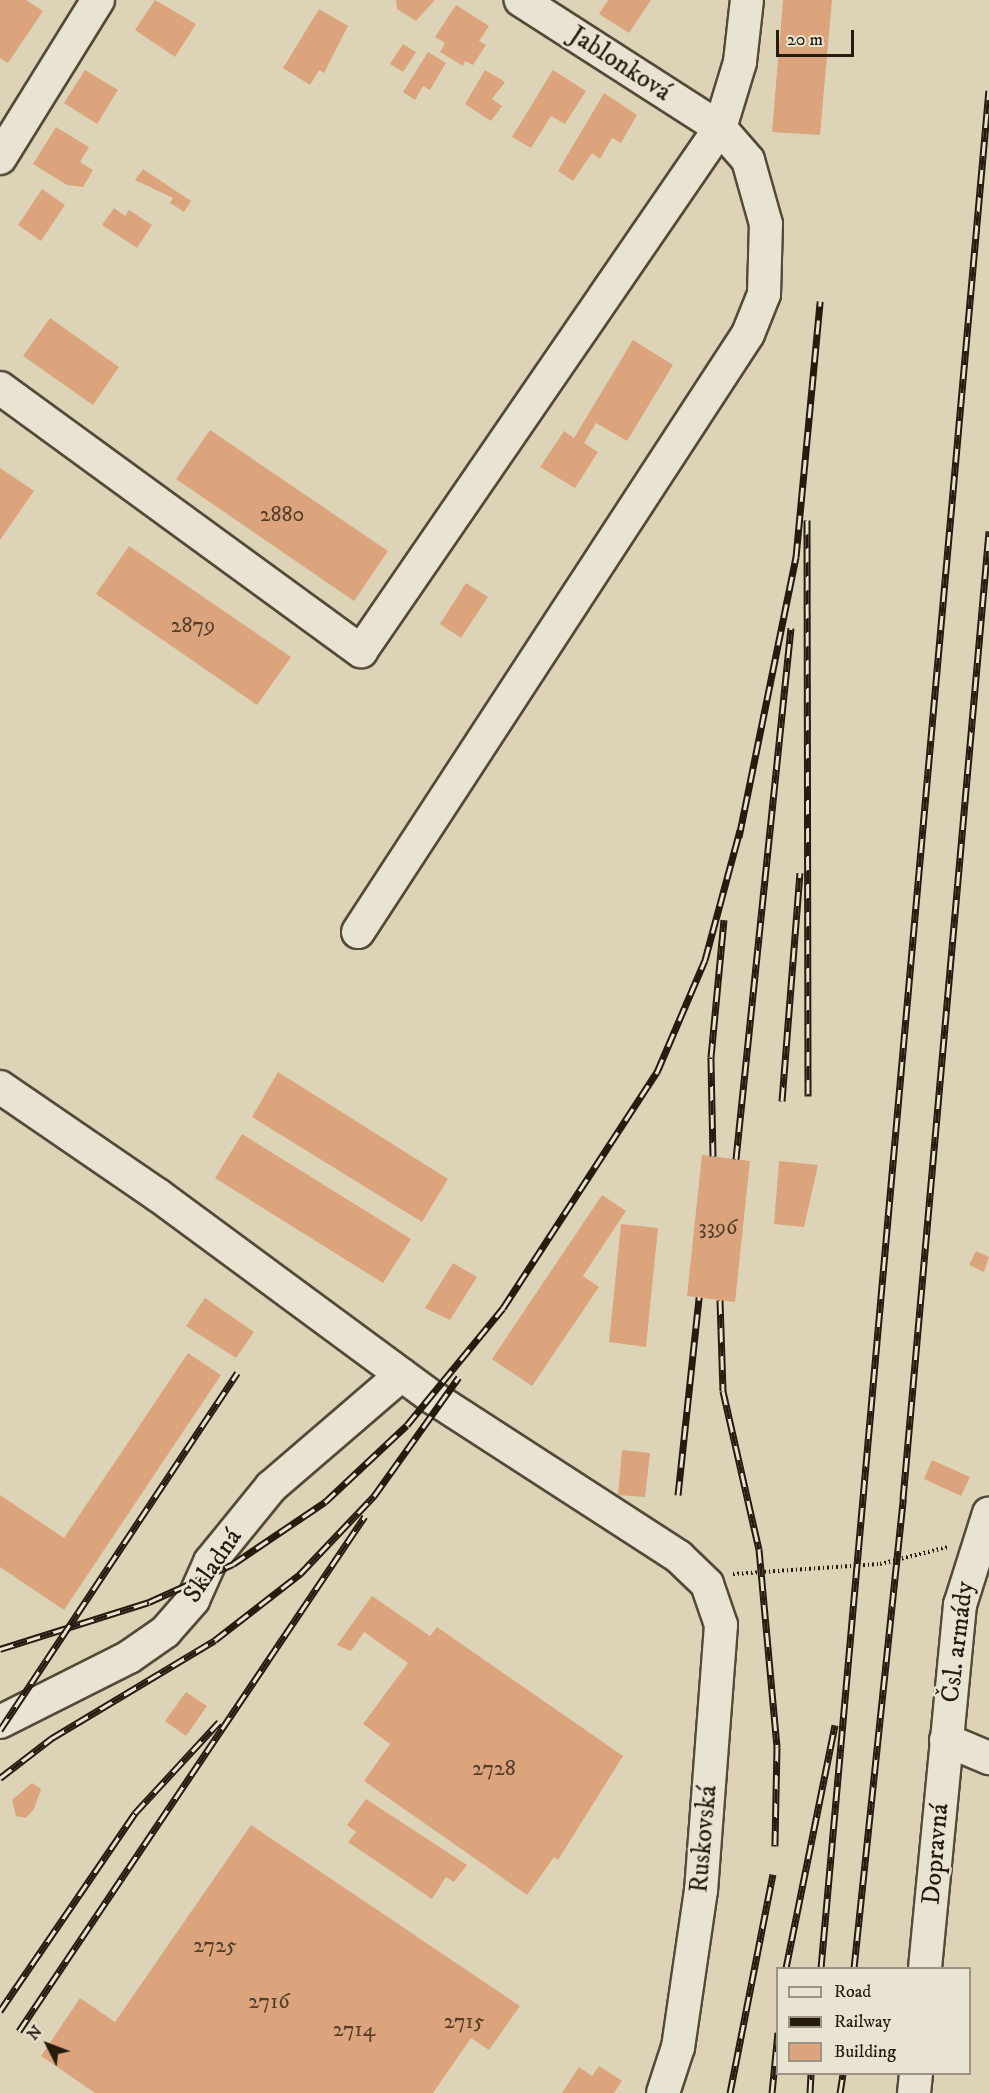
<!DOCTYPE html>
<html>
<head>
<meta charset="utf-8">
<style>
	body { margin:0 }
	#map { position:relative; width:989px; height:2093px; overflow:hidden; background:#ddd4b8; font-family:"IM FELL DW Pica",serif }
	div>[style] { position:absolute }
	.building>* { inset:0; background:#dca47c }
	.path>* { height:4px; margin-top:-2px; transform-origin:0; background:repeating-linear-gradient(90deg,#251c0e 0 1.5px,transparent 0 4.5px) }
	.roads { filter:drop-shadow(2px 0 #534a38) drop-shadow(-2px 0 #534a38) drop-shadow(0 2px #534a38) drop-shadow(0 -2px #534a38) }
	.minor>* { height:32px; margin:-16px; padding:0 16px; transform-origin:16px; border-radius:16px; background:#e9e3d1 }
	.rail>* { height:7px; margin-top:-3.5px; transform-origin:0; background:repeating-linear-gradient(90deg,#e9e3d1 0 14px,#251c0e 0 28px); box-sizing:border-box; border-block:2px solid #251c0e }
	span { translate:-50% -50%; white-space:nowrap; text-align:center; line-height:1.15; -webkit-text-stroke:5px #e9e3d1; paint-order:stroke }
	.number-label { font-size:22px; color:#533e2a }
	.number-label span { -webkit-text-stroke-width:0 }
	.street-label { font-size:26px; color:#251c0e }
	.legend { position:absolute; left:776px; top:1967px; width:195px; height:108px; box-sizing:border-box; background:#e9e3d1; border:2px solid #9b9383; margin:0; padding:8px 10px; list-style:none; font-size:18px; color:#251c0e }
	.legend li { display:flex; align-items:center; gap:12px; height:30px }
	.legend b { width:30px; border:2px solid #9b9383 }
	.north { position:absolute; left:18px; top:2015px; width:60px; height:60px; -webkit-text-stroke:4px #e9e3d1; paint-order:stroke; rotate:312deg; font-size:16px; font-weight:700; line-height:24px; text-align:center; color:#251c0e }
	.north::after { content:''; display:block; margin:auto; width:21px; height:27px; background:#251c0e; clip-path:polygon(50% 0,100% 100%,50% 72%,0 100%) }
	.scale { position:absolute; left:776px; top:30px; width:78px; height:27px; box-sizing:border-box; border:3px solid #251c0e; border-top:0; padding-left:8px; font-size:18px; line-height:21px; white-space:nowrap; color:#251c0e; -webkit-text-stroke:4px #e9e3d1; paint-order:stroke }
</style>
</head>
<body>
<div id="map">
	<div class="building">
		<i style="clip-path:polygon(0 0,26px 0,43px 11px,8px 63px,0 58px)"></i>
		<i style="clip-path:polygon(155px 0,196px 24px,175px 57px,135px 30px)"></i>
		<i style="clip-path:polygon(396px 0,435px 0,416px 21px,397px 9px)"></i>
		<i style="clip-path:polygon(608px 0,651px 0,629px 33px,599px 14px)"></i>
		<i style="clip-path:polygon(783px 0,832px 0,820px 135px,772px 132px)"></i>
		<i style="clip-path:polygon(456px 5px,489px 26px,479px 41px,486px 45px,473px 65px,465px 61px,463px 66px,440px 52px,445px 43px,435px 37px)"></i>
		<i style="clip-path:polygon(319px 9px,348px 26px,324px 73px,319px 70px,310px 85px,283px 68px)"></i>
		<i style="clip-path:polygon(403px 44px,416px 52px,403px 72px,390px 64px)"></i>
		<i style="clip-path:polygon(428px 52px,446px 63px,430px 90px,423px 86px,415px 100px,403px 92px)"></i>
		<i style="clip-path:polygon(85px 70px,118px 90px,97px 124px,64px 103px)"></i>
		<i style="clip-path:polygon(485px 70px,505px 82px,492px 99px,502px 106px,491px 121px,465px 104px)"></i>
		<i style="clip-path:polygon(553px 70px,586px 91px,565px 124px,551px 116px,531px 148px,512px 137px)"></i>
		<i style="clip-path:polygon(604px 93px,637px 115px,621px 143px,612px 138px,600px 159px,592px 153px,573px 181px,558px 171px)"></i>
		<i style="clip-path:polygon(56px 127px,89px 147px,80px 162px,93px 170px,83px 187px,67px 185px,33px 164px)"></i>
		<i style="clip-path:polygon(143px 169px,191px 201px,184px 212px,170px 203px,173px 198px,135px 180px)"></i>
		<i style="clip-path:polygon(42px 189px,65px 205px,41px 241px,18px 225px)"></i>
		<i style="clip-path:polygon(114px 208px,125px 216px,129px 210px,152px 225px,137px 248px,102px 225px)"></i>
		<i style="clip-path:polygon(50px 318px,119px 367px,93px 405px,23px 356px)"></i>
		<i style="clip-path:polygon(633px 340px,673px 365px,627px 441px,596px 423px,584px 443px,598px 452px,575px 488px,540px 467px,564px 431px,574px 438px)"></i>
		<i style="clip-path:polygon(210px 430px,388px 551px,354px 601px,176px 479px)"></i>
		<i style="clip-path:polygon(0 468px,34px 491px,0 540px)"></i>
		<i style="clip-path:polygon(129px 546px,291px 657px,257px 705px,96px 594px)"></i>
		<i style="clip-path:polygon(466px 583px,488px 597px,461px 638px,440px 624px)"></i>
		<i style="clip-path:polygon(278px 1072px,448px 1179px,422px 1222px,252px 1117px)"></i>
		<i style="clip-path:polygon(242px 1134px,411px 1239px,383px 1283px,215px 1178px)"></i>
		<i style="clip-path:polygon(702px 1155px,750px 1161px,735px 1302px,687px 1296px)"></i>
		<i style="clip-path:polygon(779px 1161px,818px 1165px,804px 1227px,774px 1224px)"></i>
		<i style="clip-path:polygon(602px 1195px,626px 1211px,583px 1276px,599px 1287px,532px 1386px,492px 1359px)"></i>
		<i style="clip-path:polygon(621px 1224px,658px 1228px,646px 1347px,609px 1342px)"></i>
		<i style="clip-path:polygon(976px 1251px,989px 1257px,984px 1272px,969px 1265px)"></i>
		<i style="clip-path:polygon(453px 1263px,477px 1277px,450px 1320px,425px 1308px)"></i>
		<i style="clip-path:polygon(205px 1298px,254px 1332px,236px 1358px,186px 1326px)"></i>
		<i style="clip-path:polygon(188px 1353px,221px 1375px,64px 1610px,0 1567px,0 1495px,64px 1538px)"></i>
		<i style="clip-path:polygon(622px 1450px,650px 1453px,645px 1497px,618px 1495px)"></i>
		<i style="clip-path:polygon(932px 1460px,970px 1477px,961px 1496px,924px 1479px)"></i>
		<i style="clip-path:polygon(372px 1596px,430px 1636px,437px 1627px,623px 1756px,558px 1860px,554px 1857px,527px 1895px,364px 1781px,390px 1744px,363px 1724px,408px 1663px,364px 1632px,351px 1651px,337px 1645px)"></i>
		<i style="clip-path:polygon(186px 1692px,207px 1706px,186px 1736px,165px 1721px)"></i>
		<i style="clip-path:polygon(32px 1783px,41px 1789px,34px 1809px,26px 1818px,16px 1816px,12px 1800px)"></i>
		<i style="clip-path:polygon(366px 1799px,467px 1865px,454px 1882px,446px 1877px,432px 1899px,348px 1842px,356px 1832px,347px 1825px)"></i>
		<i style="clip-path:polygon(251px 1825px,520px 2006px,489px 2050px,471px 2038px,433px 2093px,95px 2093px,41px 2056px,80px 1998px,115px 2022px)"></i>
		<i style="clip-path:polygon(599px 2066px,622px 2081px,614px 2093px,562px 2093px,579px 2067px,592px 2076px)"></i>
	</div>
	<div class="path">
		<i style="left:733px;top:1574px;width:147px;rotate:-3.9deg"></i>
		<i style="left:880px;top:1564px;width:70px;rotate:-14deg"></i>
	</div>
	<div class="roads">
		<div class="minor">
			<i style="left:0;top:158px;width:186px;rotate:-58.2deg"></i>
			<i style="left:0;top:388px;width:447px;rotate:36.1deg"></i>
			<i style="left:361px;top:651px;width:634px;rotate:-55.53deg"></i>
			<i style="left:720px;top:128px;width:69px;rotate:-73.1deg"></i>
			<i style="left:740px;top:62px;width:62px;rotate:-83.6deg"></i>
			<i style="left:358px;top:932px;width:714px;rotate:-56.89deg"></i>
			<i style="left:748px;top:334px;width:43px;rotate:-68.2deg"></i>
			<i style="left:764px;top:294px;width:70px;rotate:-88.4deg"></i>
			<i style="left:766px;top:224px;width:66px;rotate:-105.7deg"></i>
			<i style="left:748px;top:160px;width:43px;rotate:-131.2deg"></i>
			<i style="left:720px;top:128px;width:237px;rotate:-147.3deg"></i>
			<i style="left:0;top:1087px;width:191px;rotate:34.4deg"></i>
			<i style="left:158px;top:1195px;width:340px;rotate:36.4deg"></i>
			<i style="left:432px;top:1397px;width:294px;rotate:32.9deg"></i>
			<i style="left:679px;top:1557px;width:39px;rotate:44deg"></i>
			<i style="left:707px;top:1584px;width:43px;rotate:71.1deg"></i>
			<i style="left:721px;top:1625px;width:266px;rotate:94.3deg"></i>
			<i style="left:701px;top:1890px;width:159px;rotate:98.3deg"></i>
			<i style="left:678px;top:2047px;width:48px;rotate:108.1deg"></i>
			<i style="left:0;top:1722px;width:144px;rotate:-26.7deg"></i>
			<i style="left:129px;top:1657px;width:44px;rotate:-34.8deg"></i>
			<i style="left:165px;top:1632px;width:43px;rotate:-48.8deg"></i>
			<i style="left:193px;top:1600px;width:42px;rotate:-65.9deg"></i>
			<i style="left:210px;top:1562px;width:97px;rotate:-50.9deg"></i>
			<i style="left:271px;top:1487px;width:172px;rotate:-40.7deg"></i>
			<i style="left:946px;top:1740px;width:47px;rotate:22.7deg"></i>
			<i style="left:925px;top:1968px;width:365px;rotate:-84.5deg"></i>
			<i style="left:960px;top:1605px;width:96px;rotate:-72.5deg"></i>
			<i style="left:914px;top:2093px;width:19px;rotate:-84deg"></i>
		</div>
	</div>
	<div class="rail">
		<i style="left:807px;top:520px;width:576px;rotate:89.9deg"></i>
		<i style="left:739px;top:837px;width:286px;rotate:-78.5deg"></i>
		<i style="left:796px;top:557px;width:257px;rotate:-84.6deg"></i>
		<i style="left:782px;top:1101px;width:229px;rotate:-85.5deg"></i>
		<i style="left:713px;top:1156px;width:99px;rotate:-91.2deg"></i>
		<i style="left:711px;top:1057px;width:138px;rotate:-84.6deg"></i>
		<i style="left:736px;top:1159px;width:534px;rotate:-84.09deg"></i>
		<i style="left:720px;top:1300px;width:91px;rotate:88.1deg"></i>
		<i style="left:723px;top:1391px;width:162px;rotate:77.2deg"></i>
		<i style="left:759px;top:1549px;width:199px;rotate:84.8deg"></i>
		<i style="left:777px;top:1747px;width:99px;rotate:91.2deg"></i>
		<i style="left:678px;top:1495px;width:199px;rotate:-83.9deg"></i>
		<i style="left:0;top:1649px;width:156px;rotate:-17.5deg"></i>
		<i style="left:149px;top:1602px;width:92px;rotate:-24.3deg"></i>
		<i style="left:233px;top:1564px;width:111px;rotate:-34deg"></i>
		<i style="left:325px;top:1502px;width:112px;rotate:-43.2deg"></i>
		<i style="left:407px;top:1425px;width:151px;rotate:-50.6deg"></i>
		<i style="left:503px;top:1308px;width:282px;rotate:-56.9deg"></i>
		<i style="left:657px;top:1072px;width:122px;rotate:-66.8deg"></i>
		<i style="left:705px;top:960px;width:135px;rotate:-74.9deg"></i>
		<i style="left:0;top:1730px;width:429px;rotate:-56.4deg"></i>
		<i style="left:0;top:1778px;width:66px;rotate:-37.6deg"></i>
		<i style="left:52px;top:1738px;width:190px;rotate:-31deg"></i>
		<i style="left:215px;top:1640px;width:108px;rotate:-37.8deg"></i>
		<i style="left:300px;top:1574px;width:108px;rotate:-46.5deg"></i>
		<i style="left:374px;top:1496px;width:146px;rotate:-54.5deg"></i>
		<i style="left:786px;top:1968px;width:248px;rotate:-78.6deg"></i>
		<i style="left:821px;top:1968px;width:1885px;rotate:-84.89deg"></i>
		<i style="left:854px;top:1968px;width:472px;rotate:-84deg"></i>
		<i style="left:903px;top:1499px;width:972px;rotate:-84.92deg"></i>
		<i style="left:0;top:2011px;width:240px;rotate:-55.7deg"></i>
		<i style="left:135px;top:1813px;width:124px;rotate:-47.3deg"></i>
		<i style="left:19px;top:2031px;width:620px;rotate:-56.11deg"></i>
		<i style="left:730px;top:2093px;width:223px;rotate:-78.9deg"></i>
		<i style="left:772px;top:2093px;width:61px;rotate:-84.4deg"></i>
		<i style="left:810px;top:2093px;width:19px;rotate:-87deg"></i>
		<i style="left:840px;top:2093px;width:19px;rotate:-81deg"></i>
	</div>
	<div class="number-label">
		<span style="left:282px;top:515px">2880</span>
		<span style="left:193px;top:626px">2879</span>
		<span style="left:718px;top:1228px">3396</span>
		<span style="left:494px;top:1769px">2728</span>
		<span style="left:215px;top:1946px">2725</span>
		<span style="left:269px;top:2002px">2716</span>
		<span style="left:464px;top:2022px">2715</span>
		<span style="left:354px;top:2030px">2714</span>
	</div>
	<div class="street-label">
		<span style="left:620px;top:64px;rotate:33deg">Jablonková</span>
		<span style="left:213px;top:1566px;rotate:-56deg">Skladná</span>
		<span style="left:958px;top:1642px;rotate:-83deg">Čsl. armády</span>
		<span style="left:704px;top:1839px;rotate:-85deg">Ruskovská</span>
		<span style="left:936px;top:1854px;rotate:-85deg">Dopravná</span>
	</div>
	<ul class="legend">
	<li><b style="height:8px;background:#e9e3d1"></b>Road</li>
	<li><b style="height:8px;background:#251c0e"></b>Railway</li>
	<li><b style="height:16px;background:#dca47c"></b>Building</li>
	</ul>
	<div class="north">N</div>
	<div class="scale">20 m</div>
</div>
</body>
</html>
